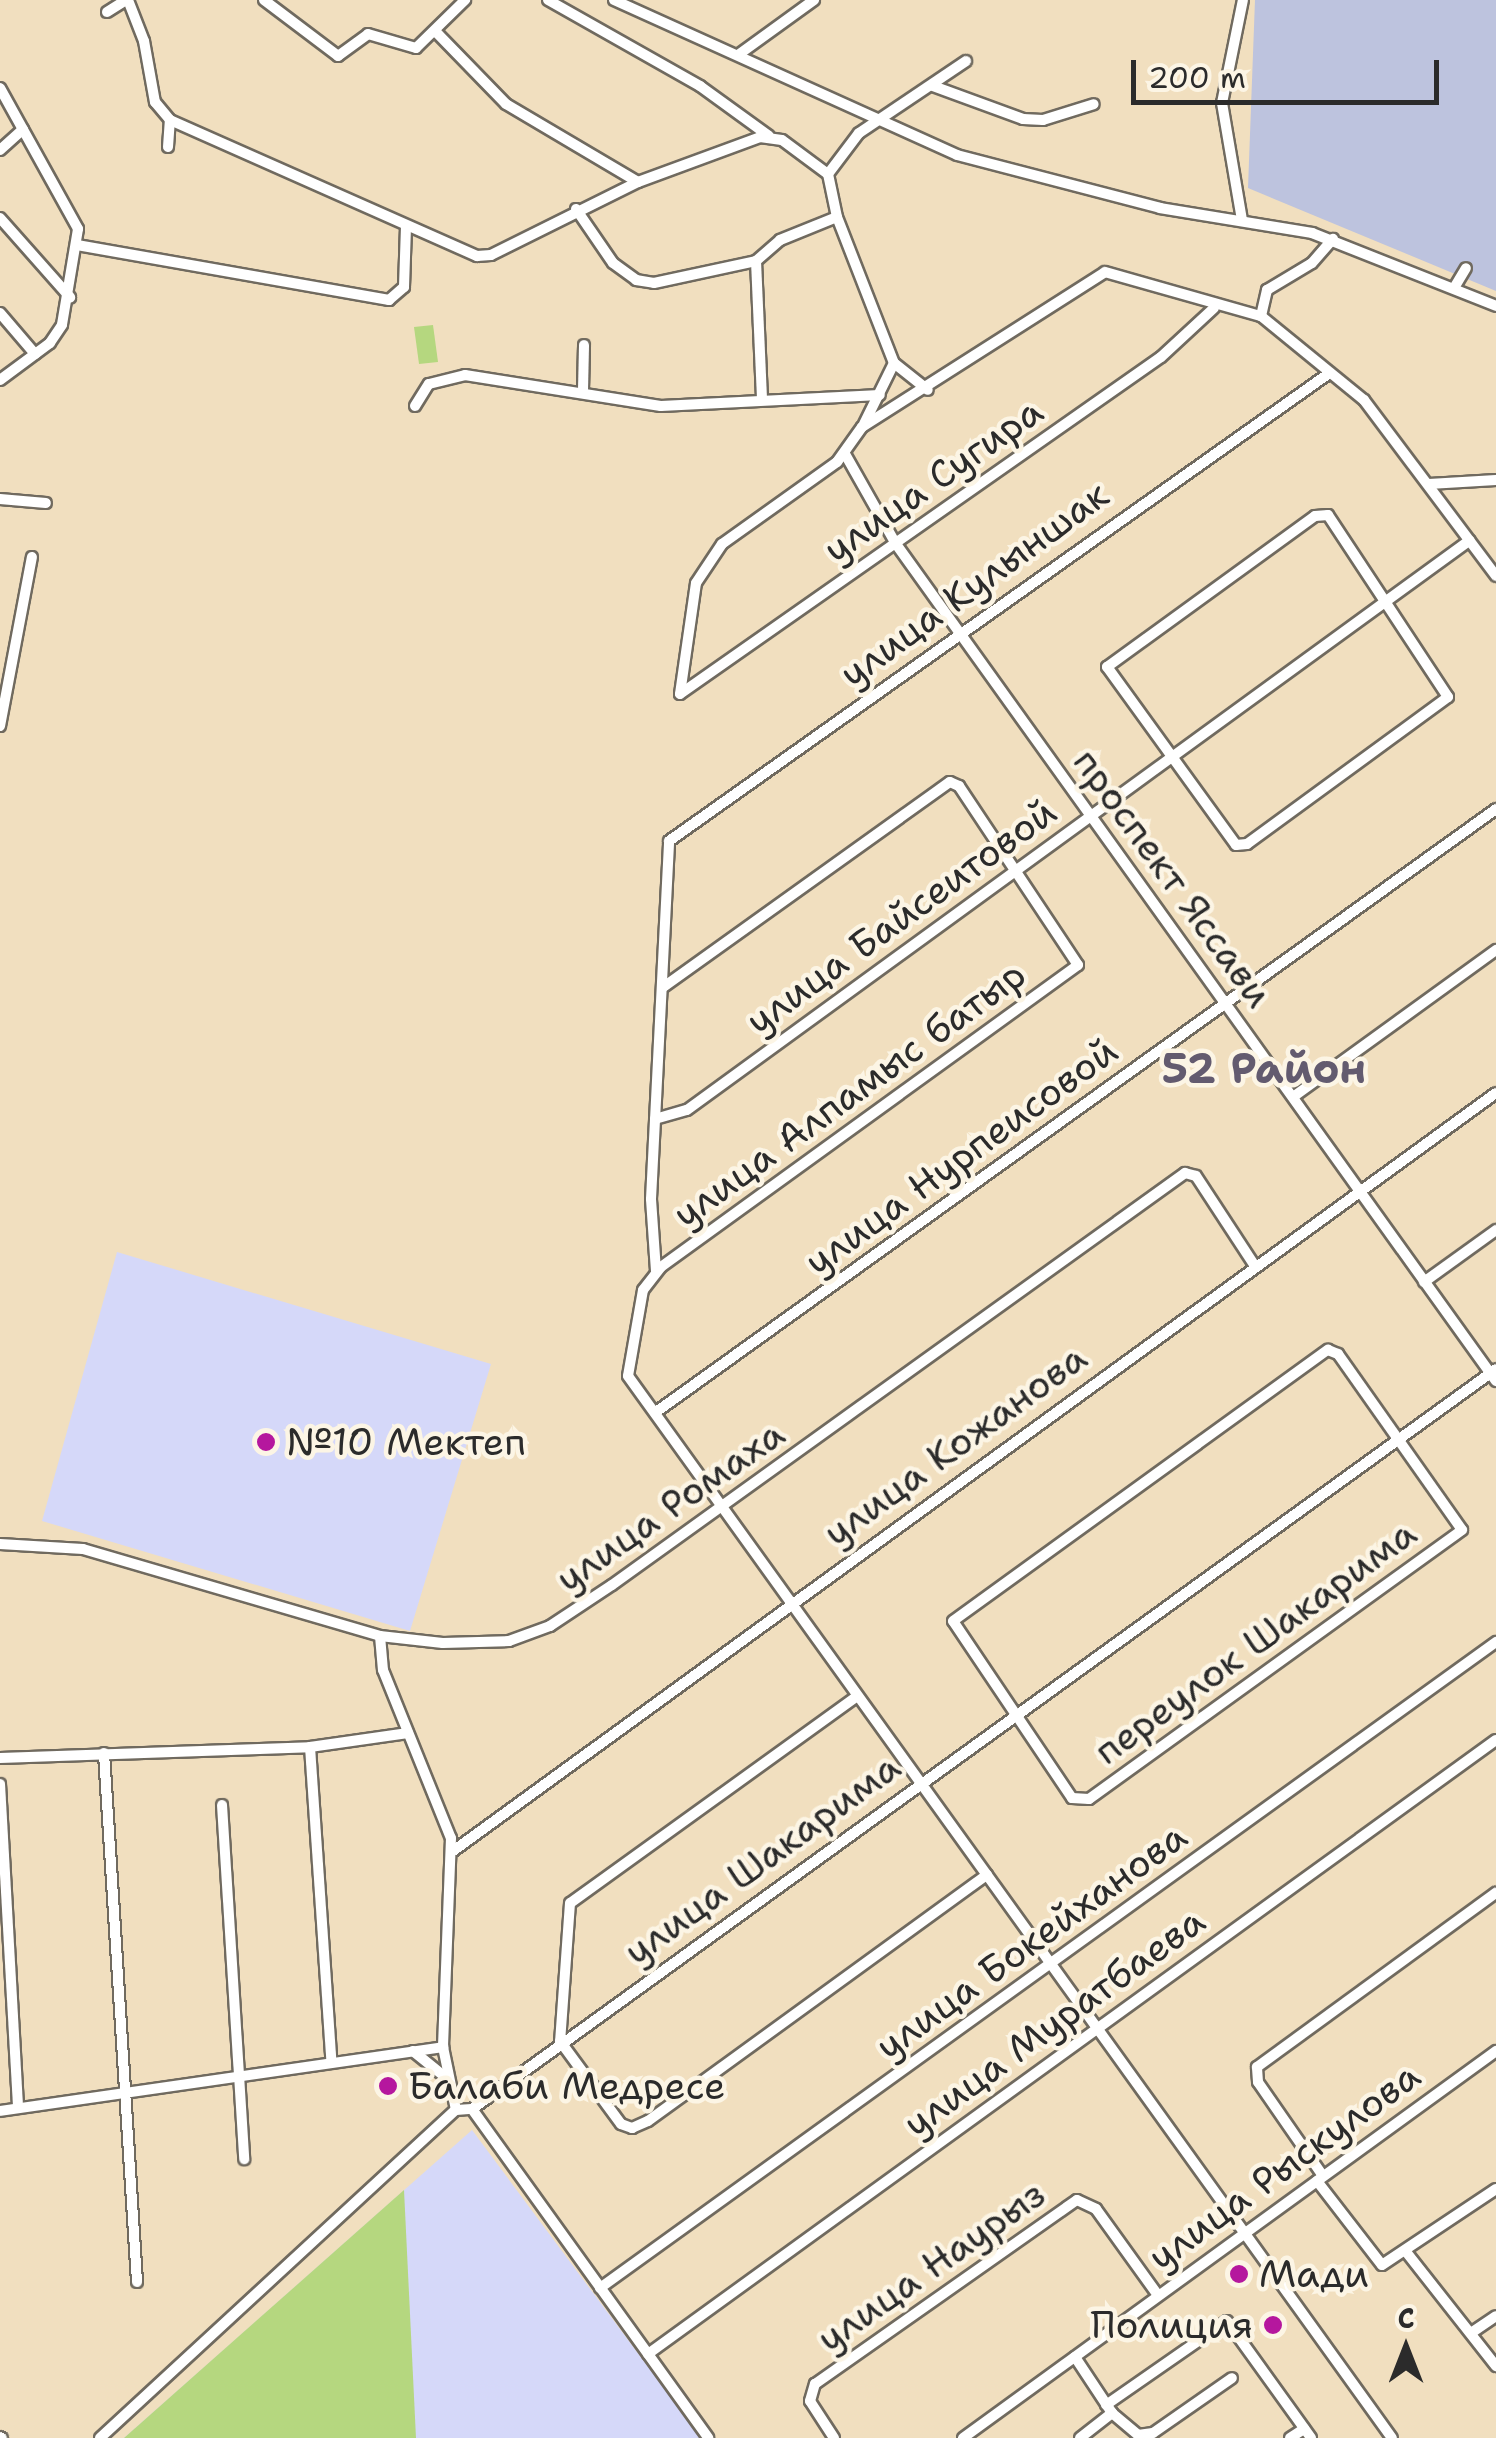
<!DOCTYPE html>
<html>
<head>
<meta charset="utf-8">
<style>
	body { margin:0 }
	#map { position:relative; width:1496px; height:2438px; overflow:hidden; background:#f1dfbf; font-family:"Shantell Sans",sans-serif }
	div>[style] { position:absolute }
	.built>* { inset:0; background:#d5d8f9 }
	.industrial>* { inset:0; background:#bdc3de }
	.green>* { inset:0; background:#b5d77f }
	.roads { filter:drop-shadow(2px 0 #706a5f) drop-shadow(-2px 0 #706a5f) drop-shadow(0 2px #706a5f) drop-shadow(0 -2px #706a5f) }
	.minor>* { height:10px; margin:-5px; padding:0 5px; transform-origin:5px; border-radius:5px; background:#fff }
	.dots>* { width:28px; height:28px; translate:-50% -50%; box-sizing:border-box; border:5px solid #fcf5e5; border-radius:50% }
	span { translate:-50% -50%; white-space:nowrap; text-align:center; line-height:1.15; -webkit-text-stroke:9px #fcf5e5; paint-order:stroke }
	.street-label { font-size:38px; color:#2b2b2b }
	.poi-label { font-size:38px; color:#2b2b2b }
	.left { translate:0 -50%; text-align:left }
	.right { translate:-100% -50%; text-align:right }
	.quarter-label { font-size:42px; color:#635b6f; font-weight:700 }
	.north { position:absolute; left:1356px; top:2298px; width:100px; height:100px; -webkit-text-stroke:8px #fcf5e5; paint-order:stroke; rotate:0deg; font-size:28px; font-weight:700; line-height:40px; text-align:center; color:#2b2b2b }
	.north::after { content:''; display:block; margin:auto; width:35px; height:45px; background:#2b2b2b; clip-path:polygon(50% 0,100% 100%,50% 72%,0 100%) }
	.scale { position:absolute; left:1131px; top:60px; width:308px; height:45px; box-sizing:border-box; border:5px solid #2b2b2b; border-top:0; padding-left:12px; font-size:30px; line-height:35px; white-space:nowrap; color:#2b2b2b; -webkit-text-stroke:8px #fcf5e5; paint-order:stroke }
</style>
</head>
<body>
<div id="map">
	<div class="built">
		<i style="clip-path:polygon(117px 1252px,491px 1364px,410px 1631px,42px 1521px)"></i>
		<i style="clip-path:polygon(472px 2130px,701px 2438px,124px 2438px)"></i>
	</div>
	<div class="industrial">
		<i style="clip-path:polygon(1255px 0,1496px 0,1496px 291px,1248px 188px)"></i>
	</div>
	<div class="green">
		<i style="clip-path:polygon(433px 325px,438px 362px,419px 364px,414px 327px)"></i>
		<i style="clip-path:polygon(404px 2190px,416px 2438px,124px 2438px)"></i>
	</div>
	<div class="roads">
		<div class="minor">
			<i style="left:128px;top:0;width:44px;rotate:68.7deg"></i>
			<i style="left:144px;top:41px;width:62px;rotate:79.8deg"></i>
			<i style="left:155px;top:102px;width:23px;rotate:50deg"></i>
			<i style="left:170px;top:120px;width:336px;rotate:23.9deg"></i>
			<i style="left:477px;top:256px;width:14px;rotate:-4deg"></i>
			<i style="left:491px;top:255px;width:164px;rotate:-26.4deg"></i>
			<i style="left:638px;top:182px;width:130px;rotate:-20.2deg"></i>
			<i style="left:760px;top:137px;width:22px;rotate:8deg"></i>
			<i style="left:782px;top:140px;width:57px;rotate:36.5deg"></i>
			<i style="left:828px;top:174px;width:44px;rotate:78.2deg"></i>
			<i style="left:837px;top:217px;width:157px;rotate:68.7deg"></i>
			<i style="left:894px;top:363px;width:43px;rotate:38.5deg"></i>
			<i style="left:264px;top:0;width:93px;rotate:37.1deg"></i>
			<i style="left:338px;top:56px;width:37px;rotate:-36deg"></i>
			<i style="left:368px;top:34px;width:50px;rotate:16.3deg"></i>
			<i style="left:416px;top:48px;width:69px;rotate:-44.4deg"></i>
			<i style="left:548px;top:0;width:175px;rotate:29.5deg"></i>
			<i style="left:700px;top:86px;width:85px;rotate:35.9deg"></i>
			<i style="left:614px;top:0;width:376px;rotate:24.3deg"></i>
			<i style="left:957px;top:155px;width:210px;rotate:14.6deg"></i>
			<i style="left:1160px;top:208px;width:154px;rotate:9.3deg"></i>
			<i style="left:1312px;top:233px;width:198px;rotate:21.6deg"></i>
			<i style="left:107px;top:12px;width:22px;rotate:-32deg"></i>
			<i style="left:437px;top:33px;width:99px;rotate:45.8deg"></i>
			<i style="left:506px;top:104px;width:153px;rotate:30.6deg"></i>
			<i style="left:738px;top:55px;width:94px;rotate:-35.9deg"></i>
			<i style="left:933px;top:86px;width:96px;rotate:20.1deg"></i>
			<i style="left:1023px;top:119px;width:20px;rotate:3deg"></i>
			<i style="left:1043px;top:120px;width:53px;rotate:-17.4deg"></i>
			<i style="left:0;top:88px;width:161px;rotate:61deg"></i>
			<i style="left:78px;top:229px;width:97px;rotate:99.5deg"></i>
			<i style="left:62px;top:325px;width:22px;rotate:124deg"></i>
			<i style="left:50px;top:343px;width:62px;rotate:143.5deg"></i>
			<i style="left:168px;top:147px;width:27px;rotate:-86deg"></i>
			<i style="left:0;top:150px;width:31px;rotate:-42deg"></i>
			<i style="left:828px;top:174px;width:51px;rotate:-52.9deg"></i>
			<i style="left:859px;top:133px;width:129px;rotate:-33.9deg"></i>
			<i style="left:576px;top:209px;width:65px;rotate:55.6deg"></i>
			<i style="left:613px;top:263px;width:29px;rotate:36deg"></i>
			<i style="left:636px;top:280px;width:18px;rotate:9deg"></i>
			<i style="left:654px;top:283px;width:104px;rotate:-12.2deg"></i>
			<i style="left:756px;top:261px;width:32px;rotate:-41deg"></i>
			<i style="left:780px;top:240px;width:61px;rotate:-22deg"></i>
			<i style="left:0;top:218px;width:106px;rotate:48.5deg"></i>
			<i style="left:1242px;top:220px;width:119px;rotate:-99.7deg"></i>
			<i style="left:1222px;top:103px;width:105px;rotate:-78.5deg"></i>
			<i style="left:77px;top:245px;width:317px;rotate:10deg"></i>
			<i style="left:389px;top:300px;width:20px;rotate:-41deg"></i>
			<i style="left:404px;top:287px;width:61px;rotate:-88.1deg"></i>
			<i style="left:756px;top:261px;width:137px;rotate:87.5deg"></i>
			<i style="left:1454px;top:288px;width:23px;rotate:-59deg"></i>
			<i style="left:0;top:313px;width:54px;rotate:49.5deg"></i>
			<i style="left:1261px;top:316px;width:27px;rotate:-77deg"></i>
			<i style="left:1267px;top:290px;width:52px;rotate:-31deg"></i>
			<i style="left:1312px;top:263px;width:32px;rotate:-49deg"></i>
			<i style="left:583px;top:390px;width:45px;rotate:-88.7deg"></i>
			<i style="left:415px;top:406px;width:26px;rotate:-58deg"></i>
			<i style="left:429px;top:384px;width:37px;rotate:-14deg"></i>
			<i style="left:465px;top:375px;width:198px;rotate:9deg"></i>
			<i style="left:661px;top:406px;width:219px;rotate:-2.9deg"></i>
			<i style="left:864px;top:424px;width:68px;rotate:-63.8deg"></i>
			<i style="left:845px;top:454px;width:103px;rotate:60.5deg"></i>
			<i style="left:896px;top:544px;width:1030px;rotate:54.37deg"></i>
			<i style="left:1429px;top:484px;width:67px;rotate:-3.4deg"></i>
			<i style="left:0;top:499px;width:46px;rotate:5deg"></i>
			<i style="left:1328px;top:515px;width:218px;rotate:56.6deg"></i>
			<i style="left:1448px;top:697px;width:249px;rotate:143.8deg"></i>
			<i style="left:1247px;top:844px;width:11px;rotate:175deg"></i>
			<i style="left:1236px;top:845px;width:220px;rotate:-125.9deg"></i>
			<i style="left:1107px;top:667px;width:257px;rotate:-36deg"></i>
			<i style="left:1315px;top:516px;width:13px;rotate:-4deg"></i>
			<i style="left:680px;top:694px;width:112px;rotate:-81.8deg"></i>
			<i style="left:696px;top:583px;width:47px;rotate:-56.3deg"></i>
			<i style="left:722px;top:544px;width:141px;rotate:-35.5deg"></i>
			<i style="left:837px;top:462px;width:43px;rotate:-54.5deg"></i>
			<i style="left:862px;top:427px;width:288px;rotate:-32.5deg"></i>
			<i style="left:1105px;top:272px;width:162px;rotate:15.8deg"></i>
			<i style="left:1261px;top:316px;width:133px;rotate:39.2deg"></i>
			<i style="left:1364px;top:400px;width:220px;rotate:53.1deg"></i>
			<i style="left:680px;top:694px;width:587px;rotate:-35.02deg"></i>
			<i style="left:1161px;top:357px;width:72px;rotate:-42.8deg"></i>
			<i style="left:0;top:726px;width:172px;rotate:-79.3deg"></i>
			<i style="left:662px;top:988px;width:354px;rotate:-35.6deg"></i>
			<i style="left:950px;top:782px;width:10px;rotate:24deg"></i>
			<i style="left:959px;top:786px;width:215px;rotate:56.4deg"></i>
			<i style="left:1078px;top:965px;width:515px;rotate:144.09deg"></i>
			<i style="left:661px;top:1267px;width:29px;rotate:128deg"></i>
			<i style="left:643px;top:1290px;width:87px;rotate:99.9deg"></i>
			<i style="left:628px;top:1376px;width:1308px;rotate:54.27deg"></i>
			<i style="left:1293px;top:1097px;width:251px;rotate:-35.9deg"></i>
			<i style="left:655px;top:1119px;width:33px;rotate:-16deg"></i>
			<i style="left:687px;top:1110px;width:968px;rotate:-36.05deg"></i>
			<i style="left:656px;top:1271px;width:72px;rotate:-94deg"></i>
			<i style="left:651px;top:1199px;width:358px;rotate:-87.1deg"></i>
			<i style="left:669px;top:841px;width:808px;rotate:-35.32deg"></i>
			<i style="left:1424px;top:1282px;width:89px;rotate:-35.8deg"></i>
			<i style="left:1328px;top:1350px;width:11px;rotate:22deg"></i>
			<i style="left:1338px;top:1354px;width:215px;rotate:54.8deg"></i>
			<i style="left:1462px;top:1530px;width:460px;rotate:144.2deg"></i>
			<i style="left:1089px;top:1799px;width:17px;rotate:-177deg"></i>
			<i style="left:1072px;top:1798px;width:213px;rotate:-123.9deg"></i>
			<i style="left:953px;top:1621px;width:463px;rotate:-35.9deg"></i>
			<i style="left:656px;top:1412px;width:1034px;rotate:-35.67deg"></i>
			<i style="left:0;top:1544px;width:83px;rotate:3.4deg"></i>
			<i style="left:83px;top:1549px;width:309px;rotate:16.3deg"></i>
			<i style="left:380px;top:1636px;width:63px;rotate:6.3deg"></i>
			<i style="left:443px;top:1643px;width:66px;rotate:-1.7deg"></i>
			<i style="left:509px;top:1641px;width:44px;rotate:-20.1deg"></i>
			<i style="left:550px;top:1626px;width:74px;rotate:-33.5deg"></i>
			<i style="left:612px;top:1585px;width:706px;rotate:-35.72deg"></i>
			<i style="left:1185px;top:1173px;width:11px;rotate:15deg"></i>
			<i style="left:1196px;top:1176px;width:108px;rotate:56.8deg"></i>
			<i style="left:380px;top:1636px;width:34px;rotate:85deg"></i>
			<i style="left:383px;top:1670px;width:181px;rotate:68deg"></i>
			<i style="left:451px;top:1838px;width:209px;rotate:92.2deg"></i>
			<i style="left:443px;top:2047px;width:64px;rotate:78.3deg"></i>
			<i style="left:856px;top:1697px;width:352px;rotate:144.2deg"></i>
			<i style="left:570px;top:1903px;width:138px;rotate:94.1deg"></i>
			<i style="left:560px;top:2041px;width:103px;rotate:53.7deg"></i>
			<i style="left:621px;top:2124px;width:12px;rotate:20deg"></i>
			<i style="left:632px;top:2128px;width:17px;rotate:-24deg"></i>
			<i style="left:648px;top:2121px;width:419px;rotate:-36deg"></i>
			<i style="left:310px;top:1747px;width:313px;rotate:86.1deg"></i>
			<i style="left:104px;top:1753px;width:530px;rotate:86.43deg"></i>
			<i style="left:0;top:1758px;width:310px;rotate:-2deg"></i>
			<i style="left:310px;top:1747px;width:99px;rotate:-8.1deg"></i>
			<i style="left:0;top:1784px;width:324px;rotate:86.8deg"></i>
			<i style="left:222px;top:1805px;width:355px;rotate:86.4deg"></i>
			<i style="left:453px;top:1851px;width:1289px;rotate:-36.01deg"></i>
			<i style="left:413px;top:2051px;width:40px;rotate:39deg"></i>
			<i style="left:472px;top:2109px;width:405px;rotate:54.3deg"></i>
			<i style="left:0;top:2111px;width:448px;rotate:-8.2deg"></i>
			<i style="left:1323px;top:2176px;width:114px;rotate:-124.7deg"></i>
			<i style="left:1258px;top:2082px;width:15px;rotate:-94deg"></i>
			<i style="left:1257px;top:2067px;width:296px;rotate:-36.1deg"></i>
			<i style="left:1317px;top:2181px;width:106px;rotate:52.3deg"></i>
			<i style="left:1382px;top:2265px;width:137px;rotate:-33.7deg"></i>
			<i style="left:1407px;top:2253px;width:144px;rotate:51.8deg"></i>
			<i style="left:600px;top:2288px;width:1105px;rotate:-35.79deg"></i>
			<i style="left:1471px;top:2333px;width:30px;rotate:-34deg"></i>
			<i style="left:648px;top:2354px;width:1047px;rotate:-35.91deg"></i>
			<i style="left:1075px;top:2357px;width:67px;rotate:56.5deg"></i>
			<i style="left:1112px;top:2413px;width:34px;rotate:40deg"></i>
			<i style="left:1138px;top:2435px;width:15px;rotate:-8deg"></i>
			<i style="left:1153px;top:2433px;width:96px;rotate:-34.8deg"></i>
			<i style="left:1106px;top:2405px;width:147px;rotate:-34.8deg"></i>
			<i style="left:1227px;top:2321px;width:144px;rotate:54.3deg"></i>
			<i style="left:0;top:2437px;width:2px;rotate:27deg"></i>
			<i style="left:100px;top:2438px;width:484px;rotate:-42.7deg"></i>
			<i style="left:456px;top:2110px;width:16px;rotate:-4deg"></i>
			<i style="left:472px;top:2109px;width:1263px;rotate:-35.85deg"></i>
			<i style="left:834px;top:2438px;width:44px;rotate:-123deg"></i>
			<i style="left:810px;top:2401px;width:18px;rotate:-74deg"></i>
			<i style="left:815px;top:2384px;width:320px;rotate:-35.1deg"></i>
			<i style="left:1077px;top:2200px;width:21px;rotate:25deg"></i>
			<i style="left:1096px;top:2209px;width:105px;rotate:54.3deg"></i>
			<i style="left:963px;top:2438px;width:659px;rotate:-35.98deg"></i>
			<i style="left:1080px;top:2438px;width:41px;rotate:-38deg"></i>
			<i style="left:1290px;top:2438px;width:17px;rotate:-33deg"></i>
		</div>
	</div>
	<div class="dots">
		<i style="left:266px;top:1442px;background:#b5179e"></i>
		<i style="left:388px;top:2086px;background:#b5179e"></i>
		<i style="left:1239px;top:2274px;background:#b5179e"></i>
		<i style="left:1273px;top:2325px;background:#b5179e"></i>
	</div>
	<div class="street-label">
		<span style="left:933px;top:480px;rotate:-35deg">улица Сугира</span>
		<span style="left:974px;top:584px;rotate:-36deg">улица Кулыншак</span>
		<span style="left:1173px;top:878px;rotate:54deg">проспект Яссави</span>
		<span style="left:901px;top:916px;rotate:-36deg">улица Байсеитовой</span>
		<span style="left:849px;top:1094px;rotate:-36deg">улица Алпамыс батыр</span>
		<span style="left:961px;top:1156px;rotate:-36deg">улица Нурпеисовой</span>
		<span style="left:955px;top:1445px;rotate:-36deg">улица Кожанова</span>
		<span style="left:670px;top:1506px;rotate:-35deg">улица Ромаха</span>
		<span style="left:1255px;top:1642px;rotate:-36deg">переулок Шакарима</span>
		<span style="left:762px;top:1859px;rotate:-36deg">улица Шакарима</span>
		<span style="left:1031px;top:1941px;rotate:-36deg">улица Бокейханова</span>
		<span style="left:1054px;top:2022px;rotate:-36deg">улица Муратбаева</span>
		<span style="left:1284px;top:2166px;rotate:-36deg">улица Рыскулова</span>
		<span style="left:931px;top:2266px;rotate:-35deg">улица Наурыз</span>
	</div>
	<div class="poi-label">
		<span class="left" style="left:286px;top:1442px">№10 Мектеп</span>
		<span class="left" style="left:408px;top:2086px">Балаби Медресе</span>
		<span class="left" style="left:1259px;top:2274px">Мади</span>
		<span class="right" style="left:1253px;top:2325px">Полиция</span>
	</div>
	<div class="quarter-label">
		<span style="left:1264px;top:1068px">52 Район</span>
	</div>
	<div class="north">С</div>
	<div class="scale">200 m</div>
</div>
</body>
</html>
